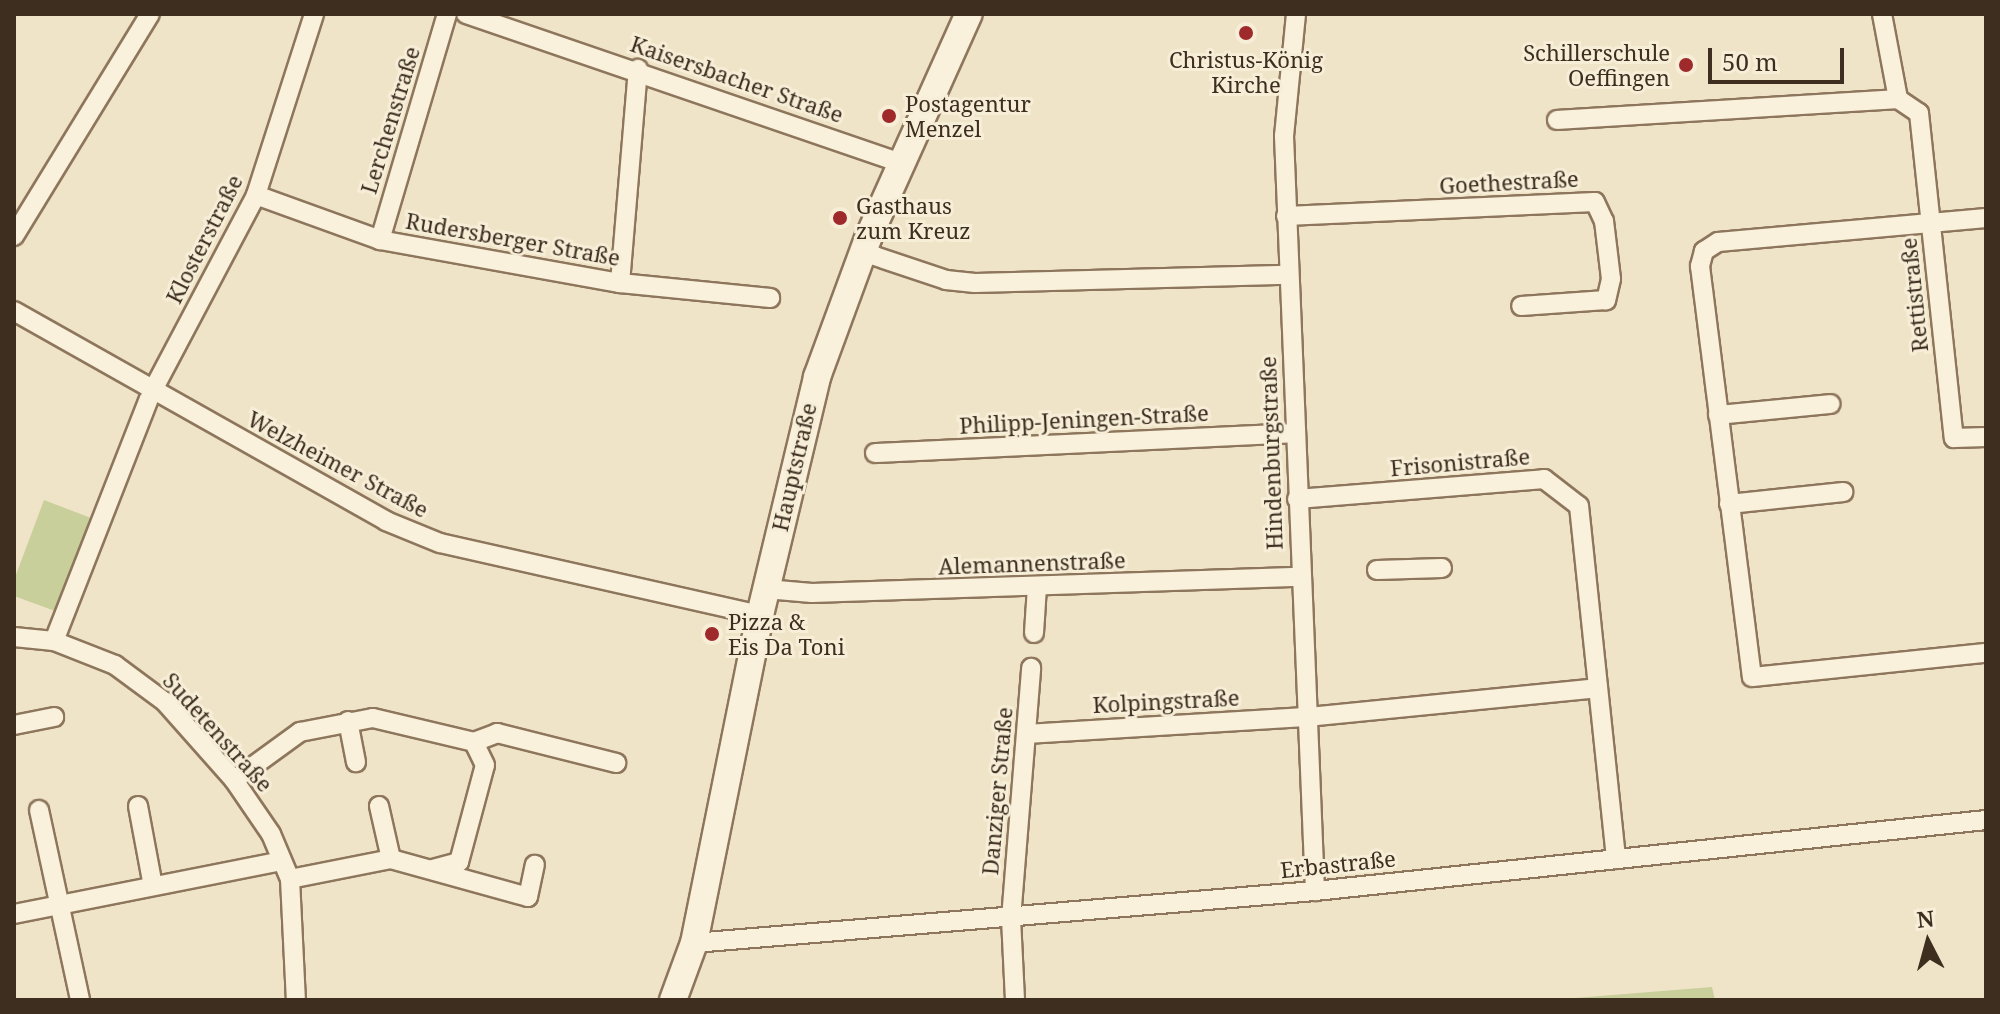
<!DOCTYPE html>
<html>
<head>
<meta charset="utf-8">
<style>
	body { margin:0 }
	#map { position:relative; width:2000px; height:1014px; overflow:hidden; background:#f0e4c8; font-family:"Noto Serif",serif }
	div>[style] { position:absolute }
	.green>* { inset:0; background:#c9cf9b }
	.roads { filter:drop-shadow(2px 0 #8d765c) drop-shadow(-2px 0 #8d765c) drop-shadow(0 2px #8d765c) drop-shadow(0 -2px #8d765c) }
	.street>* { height:18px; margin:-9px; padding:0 9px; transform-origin:9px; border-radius:9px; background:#faf1dc }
	.secondary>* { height:26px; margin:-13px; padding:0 13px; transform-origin:13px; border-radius:13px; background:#faf1dc }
	.dots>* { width:22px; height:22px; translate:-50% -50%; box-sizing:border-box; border:4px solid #f7eed8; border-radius:50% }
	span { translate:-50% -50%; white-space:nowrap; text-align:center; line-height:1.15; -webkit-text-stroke:6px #f7eed8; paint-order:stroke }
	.poi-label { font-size:22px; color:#3d2e20 }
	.right { translate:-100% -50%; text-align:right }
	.left { translate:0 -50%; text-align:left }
	.street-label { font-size:22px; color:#3d2e20 }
	.frame { position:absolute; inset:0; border:16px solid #3d2e20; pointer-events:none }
	.north { position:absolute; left:1888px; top:902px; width:80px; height:80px; -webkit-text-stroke:6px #f7eed8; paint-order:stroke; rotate:354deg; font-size:22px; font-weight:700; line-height:32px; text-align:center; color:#3d2e20 }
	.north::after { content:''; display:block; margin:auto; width:28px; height:36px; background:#3d2e20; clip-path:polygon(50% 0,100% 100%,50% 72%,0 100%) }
	.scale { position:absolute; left:1708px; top:48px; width:136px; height:36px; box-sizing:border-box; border:4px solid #3d2e20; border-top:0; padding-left:10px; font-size:24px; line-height:28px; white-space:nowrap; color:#3d2e20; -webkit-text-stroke:6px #f7eed8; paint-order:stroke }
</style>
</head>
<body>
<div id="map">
	<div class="green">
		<i style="clip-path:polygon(44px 500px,91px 518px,55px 611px,14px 596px,14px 580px)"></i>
		<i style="clip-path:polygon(1712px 987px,1715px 1000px,1550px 1000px)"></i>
	</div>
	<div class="roads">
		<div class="street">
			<i style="left:466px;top:14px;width:460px;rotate:18.9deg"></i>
			<i style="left:1296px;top:14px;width:123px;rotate:95.6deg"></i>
			<i style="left:1284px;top:136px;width:756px;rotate:87.65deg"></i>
			<i style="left:1882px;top:14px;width:86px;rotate:79.3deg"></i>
			<i style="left:1898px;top:99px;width:25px;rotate:34deg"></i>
			<i style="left:1919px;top:113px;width:327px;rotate:83.9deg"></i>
			<i style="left:1954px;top:438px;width:32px;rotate:-2deg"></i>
			<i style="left:1557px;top:120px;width:342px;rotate:-3.5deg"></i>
			<i style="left:256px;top:195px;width:132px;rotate:19.9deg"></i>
			<i style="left:380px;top:240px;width:244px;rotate:10.2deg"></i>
			<i style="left:620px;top:283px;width:151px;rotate:5.7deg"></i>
			<i style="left:1286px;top:216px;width:309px;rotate:-2.6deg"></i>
			<i style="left:1595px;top:202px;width:21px;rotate:65deg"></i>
			<i style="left:1604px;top:221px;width:58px;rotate:83.1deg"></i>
			<i style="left:1611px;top:279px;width:22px;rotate:103deg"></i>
			<i style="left:1606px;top:300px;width:85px;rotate:176deg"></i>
			<i style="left:1986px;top:218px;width:269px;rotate:174.9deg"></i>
			<i style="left:1718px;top:242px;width:17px;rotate:147deg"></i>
			<i style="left:1704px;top:251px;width:16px;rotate:105deg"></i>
			<i style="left:1700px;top:266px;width:414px;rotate:82.8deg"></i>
			<i style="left:1752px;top:677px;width:235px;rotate:-5.9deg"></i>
			<i style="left:14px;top:236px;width:260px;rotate:-58.5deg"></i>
			<i style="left:380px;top:240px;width:236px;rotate:-73.5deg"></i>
			<i style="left:863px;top:252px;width:88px;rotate:18.6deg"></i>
			<i style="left:946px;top:280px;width:29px;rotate:6deg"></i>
			<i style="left:975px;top:283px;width:313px;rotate:-1.5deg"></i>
			<i style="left:620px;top:283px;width:215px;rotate:-85.2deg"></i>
			<i style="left:14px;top:311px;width:427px;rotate:29.4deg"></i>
			<i style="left:386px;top:521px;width:58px;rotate:22.2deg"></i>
			<i style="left:440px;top:543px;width:328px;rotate:12.7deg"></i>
			<i style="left:154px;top:388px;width:218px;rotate:-62.1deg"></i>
			<i style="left:256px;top:195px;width:190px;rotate:-72.2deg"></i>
			<i style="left:1718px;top:415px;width:113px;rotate:-5.6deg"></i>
			<i style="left:875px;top:453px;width:420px;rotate:-2.7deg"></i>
			<i style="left:1297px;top:499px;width:248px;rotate:-4.6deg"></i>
			<i style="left:1544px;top:479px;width:44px;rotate:37.6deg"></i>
			<i style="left:1579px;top:506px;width:355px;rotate:84deg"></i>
			<i style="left:1729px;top:504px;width:115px;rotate:-6deg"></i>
			<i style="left:1377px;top:570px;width:65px;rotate:-1.8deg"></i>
			<i style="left:766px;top:589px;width:46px;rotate:5deg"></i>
			<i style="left:812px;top:593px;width:488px;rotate:-1.9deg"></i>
			<i style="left:1034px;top:633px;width:46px;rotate:-86.3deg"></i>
			<i style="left:14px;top:637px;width:40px;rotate:5.7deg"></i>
			<i style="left:54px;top:641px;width:66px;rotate:21.5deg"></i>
			<i style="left:115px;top:665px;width:62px;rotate:36.5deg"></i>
			<i style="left:165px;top:702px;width:104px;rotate:48.5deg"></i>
			<i style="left:234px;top:780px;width:65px;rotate:55.6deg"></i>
			<i style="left:271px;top:834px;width:49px;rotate:67.1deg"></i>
			<i style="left:290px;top:879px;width:121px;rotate:87.2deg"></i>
			<i style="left:54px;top:641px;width:260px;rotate:-68.6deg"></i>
			<i style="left:348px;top:721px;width:42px;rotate:79deg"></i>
			<i style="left:14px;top:725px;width:41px;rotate:-11.3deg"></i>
			<i style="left:1027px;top:734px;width:282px;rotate:-3.5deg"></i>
			<i style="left:1308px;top:717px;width:291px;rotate:-5.7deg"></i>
			<i style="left:234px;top:780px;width:82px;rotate:-36deg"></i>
			<i style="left:300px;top:732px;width:74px;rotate:-10.9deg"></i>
			<i style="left:373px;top:718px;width:104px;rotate:13.4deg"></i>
			<i style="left:474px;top:742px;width:25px;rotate:-21deg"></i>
			<i style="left:497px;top:733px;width:123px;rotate:14.1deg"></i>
			<i style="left:138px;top:806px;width:81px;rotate:79.4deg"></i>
			<i style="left:379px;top:806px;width:54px;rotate:77.2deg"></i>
			<i style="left:39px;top:810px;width:194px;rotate:77.8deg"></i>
			<i style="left:433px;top:869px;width:27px;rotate:-15deg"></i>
			<i style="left:459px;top:862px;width:100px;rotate:-75deg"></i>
			<i style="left:485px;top:765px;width:25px;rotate:-116deg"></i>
			<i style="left:290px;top:879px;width:103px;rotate:-11.2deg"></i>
			<i style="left:391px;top:859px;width:142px;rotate:15.5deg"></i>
			<i style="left:528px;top:897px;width:33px;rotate:-78deg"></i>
			<i style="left:14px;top:914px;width:273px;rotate:-11.2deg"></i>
			<i style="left:694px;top:943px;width:623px;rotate:-4.79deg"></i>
			<i style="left:1315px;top:891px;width:675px;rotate:-6.04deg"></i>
			<i style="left:1015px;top:1000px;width:81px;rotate:-92.8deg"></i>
			<i style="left:1011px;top:919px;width:252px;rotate:-85.4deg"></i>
		</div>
		<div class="secondary">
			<i style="left:673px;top:1000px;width:61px;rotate:-69.8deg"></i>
			<i style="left:694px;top:943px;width:335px;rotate:-78.6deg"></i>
			<i style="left:760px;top:615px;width:245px;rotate:-76.5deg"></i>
			<i style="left:817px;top:377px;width:150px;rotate:-69.8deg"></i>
			<i style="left:869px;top:236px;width:243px;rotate:-65.8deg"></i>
		</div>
	</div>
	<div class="dots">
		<i style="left:1246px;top:33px;background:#9e2a2b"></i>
		<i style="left:1686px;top:65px;background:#9e2a2b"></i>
		<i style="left:889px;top:116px;background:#9e2a2b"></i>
		<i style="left:840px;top:218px;background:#9e2a2b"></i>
		<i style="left:712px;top:634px;background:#9e2a2b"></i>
	</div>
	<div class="poi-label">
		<span class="right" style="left:1670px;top:65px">Schillerschule<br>Oeffingen</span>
		<span style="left:1246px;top:72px">Christus-König<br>Kirche</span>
		<span class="left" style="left:905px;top:116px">Postagentur<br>Menzel</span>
		<span class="left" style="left:856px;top:218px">Gasthaus<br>zum Kreuz</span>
		<span class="left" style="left:728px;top:634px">Pizza &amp;<br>Eis Da Toni</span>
	</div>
	<div class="street-label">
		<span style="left:737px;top:79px;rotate:19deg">Kaisersbacher Straße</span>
		<span style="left:390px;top:120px;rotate:-73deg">Lerchenstraße</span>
		<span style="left:1509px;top:182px;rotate:-3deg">Goethestraße</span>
		<span style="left:204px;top:239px;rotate:-63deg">Klosterstraße</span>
		<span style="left:513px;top:239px;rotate:10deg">Rudersberger Straße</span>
		<span style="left:1914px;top:295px;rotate:-96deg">Rettistraße</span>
		<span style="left:1084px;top:419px;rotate:-3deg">Philipp-Jeningen-Straße</span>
		<span style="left:1271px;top:453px;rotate:-92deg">Hindenburgstraße</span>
		<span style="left:1460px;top:462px;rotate:-5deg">Frisonistraße</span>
		<span style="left:338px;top:464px;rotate:28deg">Welzheimer Straße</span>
		<span style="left:794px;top:467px;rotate:-77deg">Hauptstraße</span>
		<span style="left:1032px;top:563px;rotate:-2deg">Alemannenstraße</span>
		<span style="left:1166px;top:701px;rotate:-3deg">Kolpingstraße</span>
		<span style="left:218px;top:732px;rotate:48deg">Sudetenstraße</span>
		<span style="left:997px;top:791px;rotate:-85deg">Danziger Straße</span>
		<span style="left:1338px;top:864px;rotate:-6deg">Erbastraße</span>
	</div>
	<div class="frame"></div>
	<div class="north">N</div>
	<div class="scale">50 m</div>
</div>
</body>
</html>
